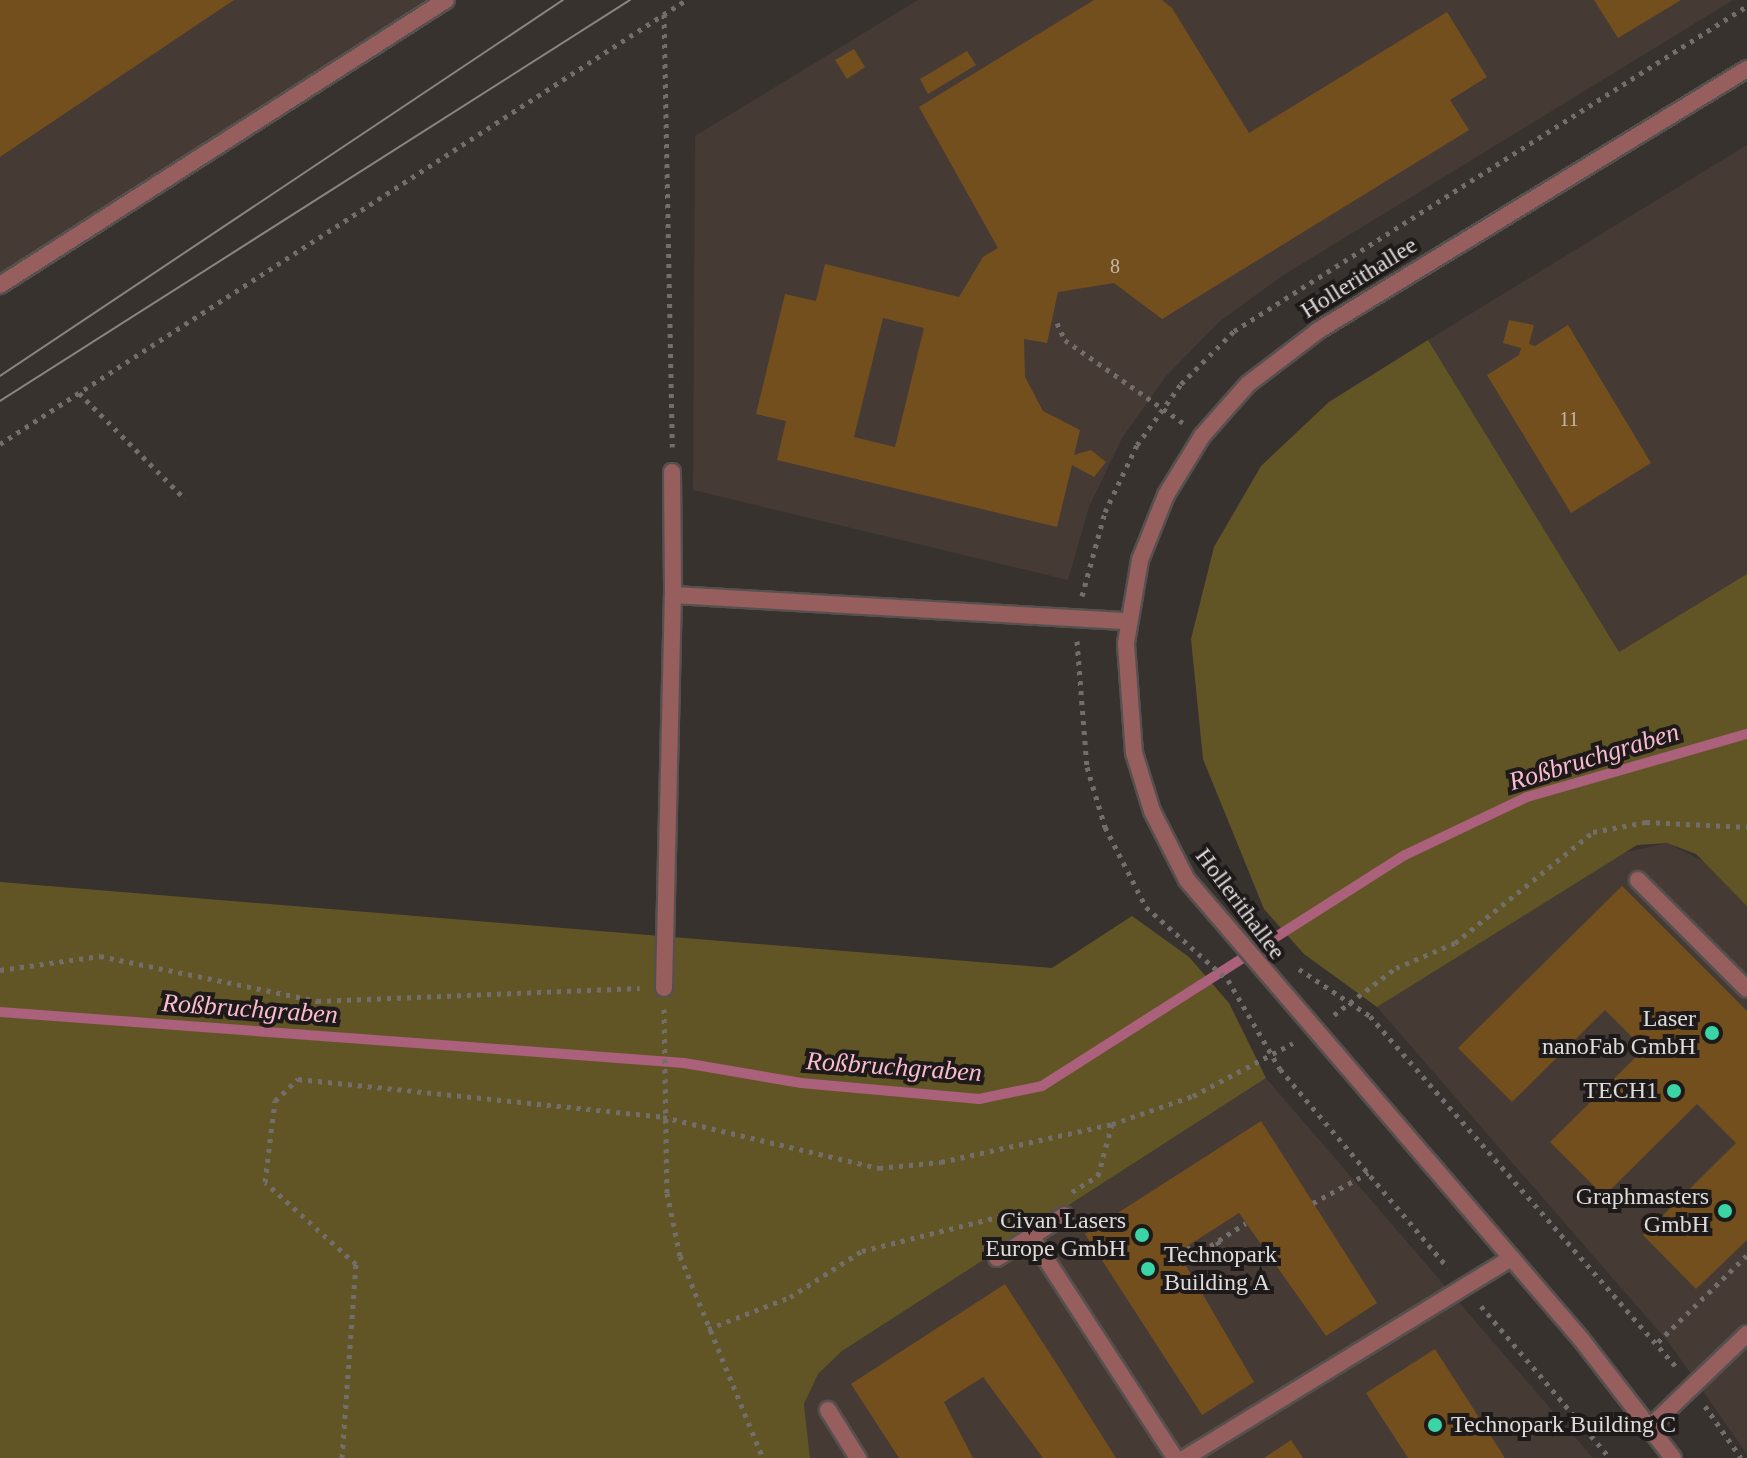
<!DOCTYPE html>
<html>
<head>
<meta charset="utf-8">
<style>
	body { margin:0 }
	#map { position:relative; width:1747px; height:1458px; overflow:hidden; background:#38322f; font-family:"Times New Roman",serif }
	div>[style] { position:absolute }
	.built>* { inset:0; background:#463a35 }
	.green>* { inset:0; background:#625525 }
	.stream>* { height:10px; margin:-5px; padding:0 5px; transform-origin:5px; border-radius:5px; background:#ab607b }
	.building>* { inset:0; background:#744f1e }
	.path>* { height:5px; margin-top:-2.5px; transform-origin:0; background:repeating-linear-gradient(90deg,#736e6c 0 4px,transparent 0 10px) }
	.roads { filter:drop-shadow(2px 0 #56504e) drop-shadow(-2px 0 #56504e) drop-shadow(0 2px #56504e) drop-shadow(0 -2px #56504e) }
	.service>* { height:16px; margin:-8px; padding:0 8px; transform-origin:8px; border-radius:8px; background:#965f5d }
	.tertiary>* { height:16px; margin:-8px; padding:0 8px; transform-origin:8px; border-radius:8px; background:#965f5d }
	.tram>* { height:2px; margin:-1px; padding:0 1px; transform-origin:1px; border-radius:1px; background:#8a8583 }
	.dots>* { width:22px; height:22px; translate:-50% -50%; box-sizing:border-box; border:4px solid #1d1a19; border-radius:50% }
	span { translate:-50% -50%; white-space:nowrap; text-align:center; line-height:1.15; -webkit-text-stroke:8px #1d1a19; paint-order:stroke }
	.number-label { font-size:20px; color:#c4b8ab }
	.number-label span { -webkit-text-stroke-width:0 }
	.street-label { font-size:24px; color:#dfdbda }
	.poi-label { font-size:24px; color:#dfdbda }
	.right { translate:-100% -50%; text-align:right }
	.left { translate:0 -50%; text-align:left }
	.water-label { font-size:26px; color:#fbbbd0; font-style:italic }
</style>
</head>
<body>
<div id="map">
	<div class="built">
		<i style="clip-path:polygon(0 0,431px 0,0 278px)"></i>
		<i style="clip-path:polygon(918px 0,1733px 0,1282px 276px,1220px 321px,1166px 376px,1122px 438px,1089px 507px,1068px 580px,693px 490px,695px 136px)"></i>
		<i style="clip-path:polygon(1747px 145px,1747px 574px,1619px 652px,1428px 340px)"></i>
		<i style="clip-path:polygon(1667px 843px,1711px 865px,1747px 906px,1747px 1454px,1670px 1344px,1377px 1007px,1614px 855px)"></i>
		<i style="clip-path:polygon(1266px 1078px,1593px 1458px,810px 1458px,804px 1404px,818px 1374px,842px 1351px)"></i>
	</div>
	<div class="green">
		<i style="clip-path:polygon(1428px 340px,1619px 652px,1747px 574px,1747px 906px,1696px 854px,1667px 843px,1637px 845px,1377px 1007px,1304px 954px,1264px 909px,1203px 759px,1191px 639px,1214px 547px,1261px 466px,1329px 402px)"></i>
		<i style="clip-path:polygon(0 882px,1052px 968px,1132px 916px,1189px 957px,1229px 1003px,1266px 1078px,842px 1351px,818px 1374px,804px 1404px,810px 1458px,0 1458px)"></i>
	</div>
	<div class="stream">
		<i style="left:0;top:1012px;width:686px;rotate:4.26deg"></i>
		<i style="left:684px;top:1063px;width:119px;rotate:9.7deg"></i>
		<i style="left:801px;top:1083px;width:179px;rotate:5.1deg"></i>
		<i style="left:979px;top:1099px;width:64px;rotate:-11.7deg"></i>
		<i style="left:1042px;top:1086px;width:430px;rotate:-32.5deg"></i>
		<i style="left:1405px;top:855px;width:135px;rotate:-25.4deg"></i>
		<i style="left:1527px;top:797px;width:229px;rotate:-16deg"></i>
	</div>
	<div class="building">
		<i style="clip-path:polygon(0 0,234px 0,0 157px)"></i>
		<i style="clip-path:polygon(evenodd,1094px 0,1162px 0,1172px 8px,1249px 133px,1447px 12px,1487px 77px,1450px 100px,1469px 130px,1162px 319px,1114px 283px,1058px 292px,1047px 343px,1024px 339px,1025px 377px,1043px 411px,1080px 430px,1074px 455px,1091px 450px,1106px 462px,1094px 477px,1072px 465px,1057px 527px,777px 460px,786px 421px,756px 414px,785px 294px,816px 301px,825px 264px,959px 297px,983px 257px,998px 248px,919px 107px,1094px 0,883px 318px,924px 328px,895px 447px,854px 437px,883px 318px)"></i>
		<i style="clip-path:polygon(1594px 0,1681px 0,1618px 38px)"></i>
		<i style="clip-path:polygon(854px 49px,865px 67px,847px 79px,835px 60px)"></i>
		<i style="clip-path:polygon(967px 51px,976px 65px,928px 94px,920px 79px)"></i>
		<i style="clip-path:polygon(1509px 320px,1534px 325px,1529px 344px,1535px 346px,1568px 325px,1651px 463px,1571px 513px,1487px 375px,1519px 355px,1521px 348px,1503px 343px)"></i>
		<i style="clip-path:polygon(1622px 886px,1747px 1011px,1747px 1240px,1696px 1289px,1643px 1235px,1736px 1143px,1697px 1104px,1604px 1196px,1550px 1142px,1644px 1049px,1605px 1010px,1512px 1102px,1458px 1048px)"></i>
		<i style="clip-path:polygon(1261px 1121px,1377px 1303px,1326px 1336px,1239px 1213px,1178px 1252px,1254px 1382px,1202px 1415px,1085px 1234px)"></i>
		<i style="clip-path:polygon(1005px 1284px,1056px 1363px,1116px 1458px,1043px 1458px,983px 1377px,944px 1402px,973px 1458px,899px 1458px,851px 1384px)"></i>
		<i style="clip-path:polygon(1435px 1349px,1505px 1458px,1408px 1458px,1366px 1393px)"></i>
		<i style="clip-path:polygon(1291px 1440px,1303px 1458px,1264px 1458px)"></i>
	</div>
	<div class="path">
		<i style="left:664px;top:14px;width:433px;rotate:88.9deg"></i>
		<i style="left:1057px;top:323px;width:19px;rotate:65deg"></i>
		<i style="left:1065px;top:340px;width:144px;rotate:35.1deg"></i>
		<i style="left:79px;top:393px;width:150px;rotate:45deg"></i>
		<i style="left:0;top:444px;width:817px;rotate:-32.91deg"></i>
		<i style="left:1082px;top:596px;width:87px;rotate:-74.7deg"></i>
		<i style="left:1105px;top:512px;width:74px;rotate:-64.5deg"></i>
		<i style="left:1137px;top:445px;width:75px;rotate:-54.2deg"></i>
		<i style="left:1181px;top:384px;width:75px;rotate:-45deg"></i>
		<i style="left:1234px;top:331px;width:607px;rotate:-32.36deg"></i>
		<i style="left:1077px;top:641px;width:126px;rotate:85.5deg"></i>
		<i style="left:1087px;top:767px;width:63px;rotate:73.3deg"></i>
		<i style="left:1105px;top:827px;width:90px;rotate:62.9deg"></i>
		<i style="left:1146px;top:907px;width:110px;rotate:41.7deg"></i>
		<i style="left:1228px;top:980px;width:103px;rotate:59.7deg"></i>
		<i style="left:1280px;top:1069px;width:260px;rotate:49.8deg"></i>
		<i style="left:1299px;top:969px;width:85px;rotate:33.5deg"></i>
		<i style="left:1370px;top:1016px;width:468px;rotate:48.9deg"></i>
		<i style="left:0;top:970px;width:101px;rotate:-8deg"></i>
		<i style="left:100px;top:956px;width:222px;rotate:11.7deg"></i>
		<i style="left:317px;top:1001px;width:323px;rotate:-2.3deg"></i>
		<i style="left:664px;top:1009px;width:184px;rotate:89.1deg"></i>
		<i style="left:667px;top:1193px;width:64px;rotate:78.3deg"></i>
		<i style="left:680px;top:1256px;width:218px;rotate:67.7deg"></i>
		<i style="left:1334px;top:1015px;width:78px;rotate:-37.2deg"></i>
		<i style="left:1396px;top:968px;width:64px;rotate:-23deg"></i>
		<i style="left:1455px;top:943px;width:177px;rotate:-38.8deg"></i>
		<i style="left:1593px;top:832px;width:54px;rotate:-10.7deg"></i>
		<i style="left:1646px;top:822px;width:101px;rotate:2.8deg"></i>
		<i style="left:1072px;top:1192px;width:31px;rotate:-32deg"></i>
		<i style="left:1098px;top:1176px;width:54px;rotate:-74.9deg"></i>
		<i style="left:1313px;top:1203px;width:63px;rotate:-28.6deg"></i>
		<i style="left:1217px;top:1241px;width:16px;rotate:60deg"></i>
		<i style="left:1187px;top:1246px;width:12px;rotate:59deg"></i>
		<i style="left:1185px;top:1262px;width:72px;rotate:-32.6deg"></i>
		<i style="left:1481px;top:1306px;width:199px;rotate:49.7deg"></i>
		<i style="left:708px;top:1329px;width:88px;rotate:-21.3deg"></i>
		<i style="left:790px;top:1297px;width:85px;rotate:-32.6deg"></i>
		<i style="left:862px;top:1251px;width:164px;rotate:-14.1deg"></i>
		<i style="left:1658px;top:1342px;width:124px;rotate:-44.3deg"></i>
		<i style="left:1705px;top:1406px;width:63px;rotate:55.3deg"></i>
		<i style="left:342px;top:1458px;width:195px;rotate:-85.9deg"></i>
		<i style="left:356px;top:1264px;width:122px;rotate:-138deg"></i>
		<i style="left:265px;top:1182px;width:82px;rotate:-83deg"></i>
		<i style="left:275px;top:1101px;width:32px;rotate:-44deg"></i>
		<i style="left:298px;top:1079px;width:367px;rotate:5.9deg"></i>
		<i style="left:663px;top:1117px;width:222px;rotate:13.3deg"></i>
		<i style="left:879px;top:1168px;width:62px;rotate:-5.5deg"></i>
		<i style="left:941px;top:1162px;width:175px;rotate:-12.5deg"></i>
		<i style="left:1112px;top:1124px;width:86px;rotate:-19.1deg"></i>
		<i style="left:1193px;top:1096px;width:113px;rotate:-27.9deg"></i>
	</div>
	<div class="roads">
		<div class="service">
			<i style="left:0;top:285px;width:529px;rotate:-32.58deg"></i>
			<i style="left:672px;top:472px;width:123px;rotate:89.5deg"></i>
			<i style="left:1638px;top:880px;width:154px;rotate:45deg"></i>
			<i style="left:664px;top:988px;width:393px;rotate:-88.7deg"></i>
			<i style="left:673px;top:595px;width:456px;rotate:3.3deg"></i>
			<i style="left:1031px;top:1236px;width:265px;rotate:57deg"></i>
			<i style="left:997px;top:1258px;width:80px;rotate:-32.3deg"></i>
			<i style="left:828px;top:1410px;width:57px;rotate:58deg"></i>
			<i style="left:1651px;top:1426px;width:133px;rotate:-43.8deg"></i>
			<i style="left:1185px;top:1458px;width:383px;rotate:-31.5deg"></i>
		</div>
		<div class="tertiary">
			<i style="left:1673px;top:1458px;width:150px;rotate:-127.7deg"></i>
			<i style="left:1581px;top:1339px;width:605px;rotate:-130.64deg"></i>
			<i style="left:1187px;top:880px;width:77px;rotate:-116.9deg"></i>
			<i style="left:1152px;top:811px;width:61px;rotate:-107.2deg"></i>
			<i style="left:1134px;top:753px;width:110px;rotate:-94.2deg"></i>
			<i style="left:1126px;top:643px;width:84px;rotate:-80.4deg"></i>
			<i style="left:1140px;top:560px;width:70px;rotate:-68.2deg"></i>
			<i style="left:1166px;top:495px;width:69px;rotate:-58.6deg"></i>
			<i style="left:1202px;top:436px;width:69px;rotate:-48.5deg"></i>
			<i style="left:1248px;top:384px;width:89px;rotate:-37.3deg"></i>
			<i style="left:1319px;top:330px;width:501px;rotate:-31.38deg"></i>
		</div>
	</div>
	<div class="tram">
		<i style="left:0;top:376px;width:677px;rotate:-33.74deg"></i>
		<i style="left:0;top:401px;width:747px;rotate:-32.48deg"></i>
	</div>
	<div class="dots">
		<i style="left:1712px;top:1033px;background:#3ad4a5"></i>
		<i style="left:1674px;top:1091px;background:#3ad4a5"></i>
		<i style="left:1725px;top:1211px;background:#3ad4a5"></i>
		<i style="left:1142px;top:1235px;background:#3ad4a5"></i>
		<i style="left:1148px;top:1269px;background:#3ad4a5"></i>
		<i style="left:1435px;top:1425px;background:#3ad4a5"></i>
	</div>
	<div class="number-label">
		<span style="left:1115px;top:266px">8</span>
		<span style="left:1569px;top:419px">11</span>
	</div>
	<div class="street-label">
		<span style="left:1359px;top:278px;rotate:-32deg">Hollerithallee</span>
		<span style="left:1240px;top:904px;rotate:53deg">Hollerithallee</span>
	</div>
	<div class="poi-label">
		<span class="right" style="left:1696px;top:1033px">Laser<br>nanoFab GmbH</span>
		<span class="right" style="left:1658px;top:1091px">TECH1</span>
		<span class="right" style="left:1709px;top:1211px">Graphmasters<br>GmbH</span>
		<span class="right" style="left:1126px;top:1235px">Civan Lasers<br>Europe GmbH</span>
		<span class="left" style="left:1164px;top:1269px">Technopark<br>Building A</span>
		<span class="left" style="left:1451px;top:1425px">Technopark Building C</span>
	</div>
	<div class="water-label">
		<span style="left:1594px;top:757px;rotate:-17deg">Roßbruchgraben</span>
		<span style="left:250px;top:1009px;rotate:4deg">Roßbruchgraben</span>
		<span style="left:894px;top:1067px;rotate:4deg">Roßbruchgraben</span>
	</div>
</div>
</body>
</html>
